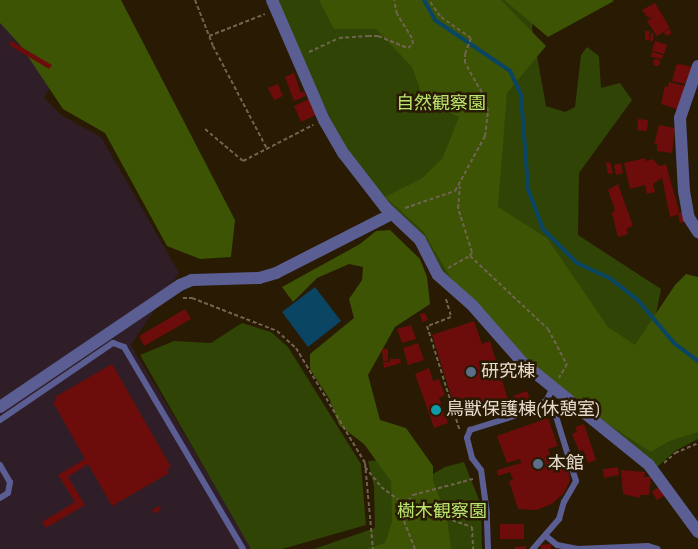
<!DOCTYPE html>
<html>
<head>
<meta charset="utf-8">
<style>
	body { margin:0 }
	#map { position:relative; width:698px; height:549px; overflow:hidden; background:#281a03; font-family:"Alegreya Sans","Noto Sans JP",sans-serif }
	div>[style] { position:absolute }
	.commercial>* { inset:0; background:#2f1e27 }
	.green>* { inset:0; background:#304405 }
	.forest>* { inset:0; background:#3c5404 }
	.water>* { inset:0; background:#0a4564 }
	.stream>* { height:4px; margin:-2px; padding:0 2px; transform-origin:2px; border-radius:2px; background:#0a4564 }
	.building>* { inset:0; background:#6c0d0b }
	.round { border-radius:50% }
	.path>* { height:2px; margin-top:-1px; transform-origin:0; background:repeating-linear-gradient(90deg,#706450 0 4px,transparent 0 6.5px) }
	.lane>* { height:6px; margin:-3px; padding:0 3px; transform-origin:3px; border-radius:3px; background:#5b5e93 }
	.street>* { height:12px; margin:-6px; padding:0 6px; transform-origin:6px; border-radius:6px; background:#5b5e93 }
	.dots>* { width:14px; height:14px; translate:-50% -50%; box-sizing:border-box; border:2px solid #281a03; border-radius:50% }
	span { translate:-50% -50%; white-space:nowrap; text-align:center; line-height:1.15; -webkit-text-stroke:5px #281a03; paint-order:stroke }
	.park-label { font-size:18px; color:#b9e66d }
	.poi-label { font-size:18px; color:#e6dcce }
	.left { translate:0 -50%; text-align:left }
</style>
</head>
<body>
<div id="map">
	<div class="commercial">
		<i style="clip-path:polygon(0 17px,59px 71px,44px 98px,61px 115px,101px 137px,179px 273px,131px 345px,253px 549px,0 549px)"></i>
	</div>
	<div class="green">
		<i style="clip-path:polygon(275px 0,537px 0,532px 28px,546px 106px,565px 112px,575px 107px,581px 55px,587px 47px,599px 56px,601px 88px,620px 83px,632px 100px,579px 173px,578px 235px,661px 289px,653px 330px,698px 388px,698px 439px,675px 451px,656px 468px,440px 272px,345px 150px)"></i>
		<i style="clip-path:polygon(242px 323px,271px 332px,288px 347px,361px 464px,366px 525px,282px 549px,251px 549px,140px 355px,174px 341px,211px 343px)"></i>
		<i style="clip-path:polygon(406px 459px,416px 484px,445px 467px,464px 462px,481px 505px,482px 549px,314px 549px,375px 528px,374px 487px,368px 461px)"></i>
	</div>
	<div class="forest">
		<i style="clip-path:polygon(0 0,121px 0,235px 220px,231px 257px,200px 259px,167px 246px,105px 133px,63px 109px,21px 46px,0 23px)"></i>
		<i style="clip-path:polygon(319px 0,501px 0,546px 46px,507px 93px,498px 207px,547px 238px,608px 327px,635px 345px,675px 285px,686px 274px,698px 277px,698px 432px,669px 441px,651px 452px,608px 424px,524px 357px,450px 277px,423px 231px,385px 197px,421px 179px,442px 159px,459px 117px,424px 100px,412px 67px,376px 29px,334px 29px)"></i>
		<i style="clip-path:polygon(504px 0,612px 0,614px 1px,548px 37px)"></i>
		<i style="clip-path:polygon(390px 230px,420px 259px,427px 277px,430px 304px,395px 327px,368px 375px,380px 420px,406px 428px,433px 466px,433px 480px,447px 519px,451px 549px,367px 549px,385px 543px,392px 522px,391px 481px,364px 444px,339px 425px,330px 400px,310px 369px,310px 354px,354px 318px,349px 299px,362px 280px,363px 267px,349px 264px,317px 278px,293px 302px,282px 287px,360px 244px,376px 231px)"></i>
	</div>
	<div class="water">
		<i style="clip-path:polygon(315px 287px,341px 321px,308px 347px,282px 312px)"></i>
	</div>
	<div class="stream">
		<i style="left:424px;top:0;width:23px;rotate:61deg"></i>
		<i style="left:435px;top:20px;width:91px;rotate:34.2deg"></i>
		<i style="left:510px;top:71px;width:26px;rotate:65deg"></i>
		<i style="left:521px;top:95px;width:94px;rotate:85.7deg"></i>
		<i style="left:528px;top:189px;width:43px;rotate:69.4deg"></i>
		<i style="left:543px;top:229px;width:48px;rotate:45deg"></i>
		<i style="left:577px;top:263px;width:38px;rotate:25deg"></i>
		<i style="left:611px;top:279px;width:33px;rotate:38deg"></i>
		<i style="left:637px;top:299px;width:57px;rotate:49.9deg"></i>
		<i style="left:674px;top:343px;width:30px;rotate:37deg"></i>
	</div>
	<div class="building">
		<i style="clip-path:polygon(655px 3px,670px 28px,657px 36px,647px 21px,653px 17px,648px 18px,642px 10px)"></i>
		<i style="clip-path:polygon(670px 29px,671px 34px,666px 36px,664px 32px)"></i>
		<i style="clip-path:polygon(645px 31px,650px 31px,649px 40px,645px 40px)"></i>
		<i style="clip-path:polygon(651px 33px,654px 33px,653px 41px,650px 41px)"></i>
		<i style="clip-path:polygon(11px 41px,52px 65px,49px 69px,9px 45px)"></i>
		<i style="clip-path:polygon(655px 41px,667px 45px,664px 54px,652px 51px)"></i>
		<i style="clip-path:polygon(652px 52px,663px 55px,662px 59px,651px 57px)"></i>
		<i class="round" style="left:652.5px;top:58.5px;width:7px;height:7px"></i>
		<i style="clip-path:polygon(680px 64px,692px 67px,685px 84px,672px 81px,676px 65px)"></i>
		<i style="clip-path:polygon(294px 73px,301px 93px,304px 91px,306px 96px,294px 101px,285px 77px)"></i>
		<i style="clip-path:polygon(669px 82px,685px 86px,679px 110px,661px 104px,665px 86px,668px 87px)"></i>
		<i style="clip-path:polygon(278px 84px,283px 96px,274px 100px,268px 88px)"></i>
		<i style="clip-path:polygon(309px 99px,316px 115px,301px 122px,294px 106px)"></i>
		<i style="clip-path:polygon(638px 119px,648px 120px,647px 131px,637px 130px)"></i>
		<i style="clip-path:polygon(659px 125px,675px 128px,672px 153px,657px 151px,657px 144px,654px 144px)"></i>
		<i style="clip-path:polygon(645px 158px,646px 161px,653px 159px,659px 166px,666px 164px,679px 211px,677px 215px,670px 217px,662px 178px,653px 184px,655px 192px,647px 194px,645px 185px,630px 189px,624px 163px)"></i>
		<i style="clip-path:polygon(610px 162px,613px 173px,608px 174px,606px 163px)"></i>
		<i style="clip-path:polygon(621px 163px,623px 173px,616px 175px,614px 165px)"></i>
		<i style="clip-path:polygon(618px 184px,633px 226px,627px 228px,628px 234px,618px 237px,612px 213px,615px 210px,608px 190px)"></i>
		<i style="clip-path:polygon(683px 212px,685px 222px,680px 223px,678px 213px)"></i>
		<i style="clip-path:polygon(185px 309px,191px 319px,144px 346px,139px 336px)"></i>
		<i style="clip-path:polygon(425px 313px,428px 320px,422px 322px,420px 314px)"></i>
		<i style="clip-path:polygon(474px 321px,482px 344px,490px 341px,508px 400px,476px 410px,474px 402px,455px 408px,432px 335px)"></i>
		<i style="clip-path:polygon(411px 325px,416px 339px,402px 343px,397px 329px)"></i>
		<i style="clip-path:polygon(418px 343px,424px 360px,408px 365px,403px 348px)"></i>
		<i style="clip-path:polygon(382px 349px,388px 349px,388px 361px,383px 361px)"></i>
		<i style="clip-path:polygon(390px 359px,400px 359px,401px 363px,384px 368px,383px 362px,390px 362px)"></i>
		<i style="clip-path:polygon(112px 364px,171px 467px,167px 469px,169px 473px,112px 506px,88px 464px,68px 477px,85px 505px,46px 528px,42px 522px,75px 502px,58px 475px,85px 459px,53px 402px,57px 400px,55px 397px)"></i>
		<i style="clip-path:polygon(429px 368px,433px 381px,439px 379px,445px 395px,439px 398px,448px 423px,434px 428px,415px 374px)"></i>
		<i style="clip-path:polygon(527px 391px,531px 401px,517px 406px,513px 396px)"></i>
		<i style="clip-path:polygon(548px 418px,558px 446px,548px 449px,553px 463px,568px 468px,570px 480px,564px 493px,552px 504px,536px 510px,518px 509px,509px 481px,513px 480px,510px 472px,498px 476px,497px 470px,521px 463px,520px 459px,507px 463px,497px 436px)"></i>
		<i style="clip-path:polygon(584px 424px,596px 460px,588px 463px,583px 450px,579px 451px,572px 434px,577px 432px,575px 427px)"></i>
		<i style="clip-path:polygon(618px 467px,619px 475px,604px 478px,603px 469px)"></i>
		<i style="clip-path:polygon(621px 470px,645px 472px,644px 477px,651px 477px,649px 495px,640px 495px,640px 498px,623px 494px)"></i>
		<i style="clip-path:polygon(660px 486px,665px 495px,657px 500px,652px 492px)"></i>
		<i style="clip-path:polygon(159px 506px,161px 509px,154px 514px,152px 510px)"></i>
		<i style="clip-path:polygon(500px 524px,524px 524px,524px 539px,500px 539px)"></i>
		<i style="clip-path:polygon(551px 544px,551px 549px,541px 549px,540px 545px)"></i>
		<i style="clip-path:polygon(526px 546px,526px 549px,515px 549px,515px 547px)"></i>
	</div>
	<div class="path">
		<i style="left:195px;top:0;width:49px;rotate:68.6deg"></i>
		<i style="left:213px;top:46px;width:116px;rotate:62.3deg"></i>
		<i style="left:209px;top:36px;width:60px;rotate:-21.4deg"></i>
		<i style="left:309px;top:52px;width:33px;rotate:-25deg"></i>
		<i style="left:339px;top:38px;width:29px;rotate:-4deg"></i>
		<i style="left:368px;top:36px;width:10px"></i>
		<i style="left:378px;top:36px;width:32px;rotate:22deg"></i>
		<i style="left:408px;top:48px;width:6px;rotate:-39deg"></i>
		<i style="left:413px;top:44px;width:6px;rotate:-99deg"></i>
		<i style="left:412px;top:38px;width:28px;rotate:-122deg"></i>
		<i style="left:397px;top:14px;width:14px;rotate:-102deg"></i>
		<i style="left:205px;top:129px;width:50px;rotate:40.1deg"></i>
		<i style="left:243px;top:161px;width:79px;rotate:-27.2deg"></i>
		<i style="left:405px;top:208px;width:53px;rotate:-18.8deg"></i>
		<i style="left:455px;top:191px;width:63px;rotate:-61.4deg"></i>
		<i style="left:485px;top:136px;width:25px;rotate:-83deg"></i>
		<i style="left:488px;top:111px;width:13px;rotate:-103deg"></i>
		<i style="left:485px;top:98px;width:40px;rotate:-119.7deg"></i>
		<i style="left:465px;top:63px;width:9px;rotate:-90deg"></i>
		<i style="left:465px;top:54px;width:17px;rotate:-69deg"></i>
		<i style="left:471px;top:38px;width:38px;rotate:-145deg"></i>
		<i style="left:440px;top:16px;width:19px;rotate:-125deg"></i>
		<i style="left:470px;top:256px;width:107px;rotate:43.1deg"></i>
		<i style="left:548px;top:329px;width:40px;rotate:62deg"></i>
		<i style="left:567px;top:364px;width:16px;rotate:120deg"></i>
		<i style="left:448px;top:268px;width:25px;rotate:-29deg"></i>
		<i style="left:470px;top:256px;width:4px;rotate:-63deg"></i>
		<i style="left:472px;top:252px;width:46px;rotate:-107.7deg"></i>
		<i style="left:458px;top:208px;width:22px;rotate:-85deg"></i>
		<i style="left:183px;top:298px;width:9px"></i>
		<i style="left:192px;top:298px;width:91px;rotate:21.2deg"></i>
		<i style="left:277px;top:331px;width:25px;rotate:42deg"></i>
		<i style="left:296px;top:348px;width:134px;rotate:59deg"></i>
		<i style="left:365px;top:463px;width:86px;rotate:84.7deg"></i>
		<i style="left:446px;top:299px;width:19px;rotate:74deg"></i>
		<i style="left:451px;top:317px;width:26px;rotate:159deg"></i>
		<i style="left:427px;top:326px;width:110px;rotate:72.6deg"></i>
		<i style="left:664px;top:463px;width:15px;rotate:-42deg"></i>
		<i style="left:675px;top:453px;width:25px;rotate:-23deg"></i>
		<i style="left:365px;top:467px;width:26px;rotate:51deg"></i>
		<i style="left:381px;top:487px;width:27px;rotate:36deg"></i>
		<i style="left:403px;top:503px;width:73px;rotate:19.2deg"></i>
		<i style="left:472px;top:527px;width:22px;rotate:87deg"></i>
		<i style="left:415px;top:549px;width:41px;rotate:-111.5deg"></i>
		<i style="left:400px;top:511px;width:21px;rotate:-51deg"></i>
		<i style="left:413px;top:495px;width:62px;rotate:-14.9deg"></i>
	</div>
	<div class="lane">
		<i style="left:0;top:420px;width:137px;rotate:-34.3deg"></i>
		<i style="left:113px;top:343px;width:12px;rotate:20deg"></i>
		<i style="left:124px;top:347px;width:234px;rotate:59.5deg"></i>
		<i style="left:0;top:465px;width:20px;rotate:60deg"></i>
		<i style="left:10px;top:482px;width:11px;rotate:100deg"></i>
		<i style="left:8px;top:493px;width:9px;rotate:148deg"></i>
		<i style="left:546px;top:536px;width:14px;rotate:39deg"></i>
		<i style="left:557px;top:545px;width:20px;rotate:11deg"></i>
		<i style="left:577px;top:549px;width:71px;rotate:-2.4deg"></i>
		<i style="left:648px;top:546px;width:10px;rotate:17deg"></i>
		<i style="left:488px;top:549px;width:36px;rotate:-92deg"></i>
		<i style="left:487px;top:513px;width:43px;rotate:-97.9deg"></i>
		<i style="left:481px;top:470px;width:15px;rotate:-127deg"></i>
		<i style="left:472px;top:458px;width:21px;rotate:-104deg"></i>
		<i style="left:467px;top:438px;width:9px;rotate:-69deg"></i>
		<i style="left:470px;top:430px;width:66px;rotate:-17.6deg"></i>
		<i style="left:533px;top:410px;width:16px;rotate:-35deg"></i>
		<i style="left:546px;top:401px;width:15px;rotate:-62deg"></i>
		<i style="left:533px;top:549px;width:40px;rotate:-49deg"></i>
		<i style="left:559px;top:519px;width:18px;rotate:-74deg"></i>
		<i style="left:564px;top:502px;width:24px;rotate:-60deg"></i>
		<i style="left:576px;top:481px;width:71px;rotate:-107.2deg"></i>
		<i style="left:555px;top:413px;width:16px;rotate:-140deg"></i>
	</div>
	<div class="street">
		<i style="left:272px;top:0;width:131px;rotate:66.6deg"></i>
		<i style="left:324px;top:120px;width:39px;rotate:60deg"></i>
		<i style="left:344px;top:154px;width:67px;rotate:52.3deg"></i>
		<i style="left:385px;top:207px;width:48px;rotate:43.3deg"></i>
		<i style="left:420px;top:240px;width:39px;rotate:63deg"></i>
		<i style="left:438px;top:275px;width:45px;rotate:41.4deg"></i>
		<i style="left:472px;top:305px;width:77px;rotate:48.7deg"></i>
		<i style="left:523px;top:363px;width:162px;rotate:39deg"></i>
		<i style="left:649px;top:465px;width:83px;rotate:53.8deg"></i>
		<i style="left:698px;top:66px;width:55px;rotate:109.1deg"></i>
		<i style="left:680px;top:118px;width:73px;rotate:86.9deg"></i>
		<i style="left:684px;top:191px;width:27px;rotate:80deg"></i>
		<i style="left:689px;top:218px;width:17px;rotate:57deg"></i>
		<i style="left:0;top:407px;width:217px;rotate:-34.1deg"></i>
		<i style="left:180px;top:285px;width:13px;rotate:-23deg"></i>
		<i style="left:192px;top:280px;width:67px;rotate:-1.7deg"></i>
		<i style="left:259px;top:278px;width:18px;rotate:-16deg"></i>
		<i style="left:276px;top:273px;width:130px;rotate:-27deg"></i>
	</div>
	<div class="dots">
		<i style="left:471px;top:372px;background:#5c6f8a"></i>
		<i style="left:436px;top:410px;background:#0f9aa8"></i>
		<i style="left:538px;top:464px;background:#5c6f8a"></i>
	</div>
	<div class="park-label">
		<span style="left:441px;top:104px">自然観察園</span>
		<span style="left:442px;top:512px">樹木観察園</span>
	</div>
	<div class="poi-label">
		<span class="left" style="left:481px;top:372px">研究棟</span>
		<span class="left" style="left:446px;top:410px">鳥獣保護棟(休憩室)</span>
		<span class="left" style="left:548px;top:464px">本館</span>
	</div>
</div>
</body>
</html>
